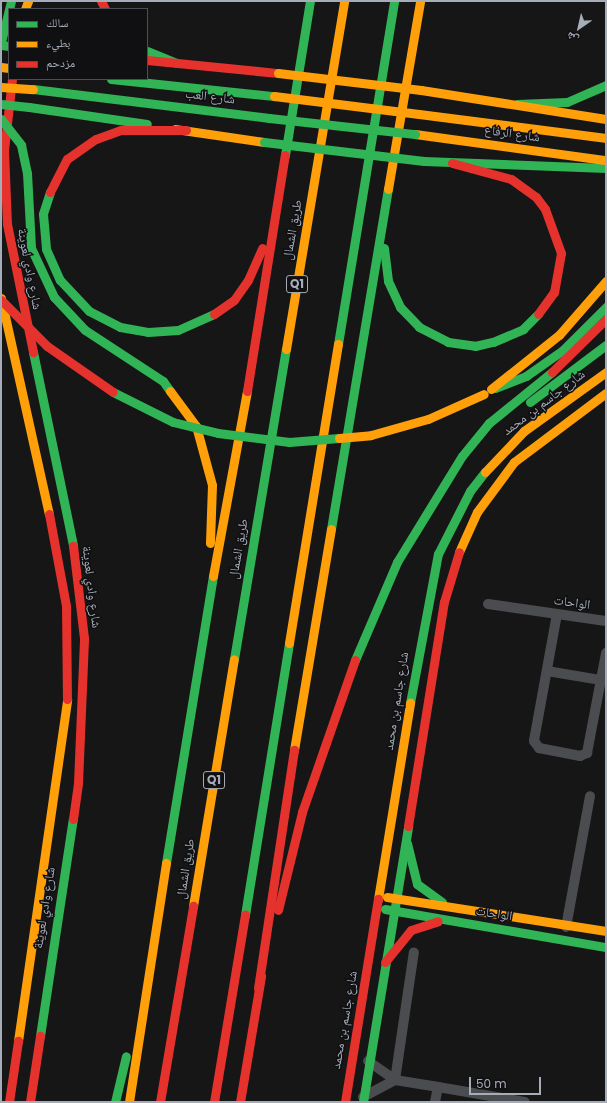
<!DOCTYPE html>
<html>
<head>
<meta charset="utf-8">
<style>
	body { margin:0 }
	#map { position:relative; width:607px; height:1103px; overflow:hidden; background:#161616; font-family:Poppins,"Noto Naskh Arabic",sans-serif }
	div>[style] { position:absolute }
	.street>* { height:10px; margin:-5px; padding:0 5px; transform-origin:5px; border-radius:5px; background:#4a4c4f }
	.fast>* { height:9px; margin:-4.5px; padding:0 4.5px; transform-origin:4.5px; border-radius:4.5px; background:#30b455 }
	.slow>* { height:9px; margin:-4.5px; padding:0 4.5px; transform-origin:4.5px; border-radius:4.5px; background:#ff9f0a }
	.jam>* { height:9px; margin:-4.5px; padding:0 4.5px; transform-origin:4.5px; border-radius:4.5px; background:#e5322d }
	.fast-bridge>* { height:9px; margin:-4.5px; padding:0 4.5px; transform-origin:4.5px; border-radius:4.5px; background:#30b455 }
	.slow-bridge>* { height:9px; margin:-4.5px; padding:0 4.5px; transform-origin:4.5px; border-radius:4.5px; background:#ff9f0a }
	.jam-bridge>* { height:9px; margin:-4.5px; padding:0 4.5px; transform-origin:4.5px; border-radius:4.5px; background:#e5322d }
	span { translate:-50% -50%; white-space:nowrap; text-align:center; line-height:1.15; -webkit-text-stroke:3px #101012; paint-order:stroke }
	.shield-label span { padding:1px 3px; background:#101012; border:1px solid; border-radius:3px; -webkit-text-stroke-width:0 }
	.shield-label { font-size:12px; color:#a6adb9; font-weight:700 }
	.street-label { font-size:13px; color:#a6adb9 }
	.frame { position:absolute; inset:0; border:2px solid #a6adb9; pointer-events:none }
	.legend { position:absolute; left:8px; top:8px; width:140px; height:72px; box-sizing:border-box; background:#101012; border:1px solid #4c4f55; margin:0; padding:5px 7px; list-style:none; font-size:12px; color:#a6adb9 }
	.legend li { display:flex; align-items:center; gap:8px; height:20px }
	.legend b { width:20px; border:1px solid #4c4f55 }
	.north { position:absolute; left:559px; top:8px; width:40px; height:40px; -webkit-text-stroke:3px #101012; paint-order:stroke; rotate:214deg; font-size:11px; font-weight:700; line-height:16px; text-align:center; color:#a6adb9 }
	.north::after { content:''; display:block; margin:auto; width:14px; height:18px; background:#a6adb9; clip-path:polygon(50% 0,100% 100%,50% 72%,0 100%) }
	.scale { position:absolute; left:469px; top:1077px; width:72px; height:18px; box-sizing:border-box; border:2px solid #a6adb9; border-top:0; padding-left:5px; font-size:12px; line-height:14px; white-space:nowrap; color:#a6adb9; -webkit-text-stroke:3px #101012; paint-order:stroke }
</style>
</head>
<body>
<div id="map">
	<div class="street">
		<i style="left:488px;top:604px;width:119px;rotate:8.2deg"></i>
		<i style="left:557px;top:614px;width:129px;rotate:100.3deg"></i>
		<i style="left:534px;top:741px;width:9px;rotate:54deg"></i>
		<i style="left:539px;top:748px;width:42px;rotate:11deg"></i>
		<i style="left:580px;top:756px;width:8px;rotate:-23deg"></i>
		<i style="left:587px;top:753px;width:102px;rotate:-79.2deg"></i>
		<i style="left:547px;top:671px;width:55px;rotate:9.5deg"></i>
		<i style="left:566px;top:927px;width:133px;rotate:-79.6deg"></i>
		<i style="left:368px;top:1061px;width:33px;rotate:35deg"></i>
		<i style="left:395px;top:1080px;width:44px;rotate:9.2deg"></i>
		<i style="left:395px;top:1080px;width:129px;rotate:-81.6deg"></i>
		<i style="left:363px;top:1097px;width:36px;rotate:-28deg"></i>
		<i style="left:435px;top:1102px;width:15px;rotate:-79deg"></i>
		<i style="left:438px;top:1087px;width:88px;rotate:9.8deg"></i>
	</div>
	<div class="fast">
		<i style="left:1px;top:42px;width:42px;rotate:-76.3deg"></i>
		<i style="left:1px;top:45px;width:8px;rotate:7deg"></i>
		<i style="left:147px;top:51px;width:31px;rotate:22deg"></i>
		<i style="left:111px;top:79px;width:164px;rotate:6deg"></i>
		<i style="left:33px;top:89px;width:238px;rotate:7deg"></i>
		<i style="left:517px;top:104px;width:50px;rotate:-2.3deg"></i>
		<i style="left:567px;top:102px;width:43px;rotate:-23.6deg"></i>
		<i style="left:29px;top:107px;width:119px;rotate:8.2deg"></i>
		<i style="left:285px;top:155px;width:156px;rotate:-80.8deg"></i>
		<i style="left:424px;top:161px;width:182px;rotate:2.2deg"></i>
		<i style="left:27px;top:173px;width:75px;rotate:86.9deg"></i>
		<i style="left:31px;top:248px;width:54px;rotate:64.9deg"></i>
		<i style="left:54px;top:297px;width:45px;rotate:46.8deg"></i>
		<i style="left:85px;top:330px;width:93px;rotate:33.2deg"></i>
		<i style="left:163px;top:381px;width:12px;rotate:55deg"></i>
		<i style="left:50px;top:192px;width:23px;rotate:108deg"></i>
		<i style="left:43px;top:214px;width:35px;rotate:85deg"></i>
		<i style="left:46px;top:249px;width:34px;rotate:66deg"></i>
		<i style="left:60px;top:280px;width:42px;rotate:46.9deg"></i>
		<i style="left:89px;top:311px;width:35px;rotate:27deg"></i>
		<i style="left:120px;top:327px;width:28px;rotate:10deg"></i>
		<i style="left:148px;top:332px;width:30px;rotate:-4deg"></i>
		<i style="left:178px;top:330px;width:39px;rotate:-24deg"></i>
		<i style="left:384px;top:248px;width:33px;rotate:83deg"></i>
		<i style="left:388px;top:281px;width:29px;rotate:65deg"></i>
		<i style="left:400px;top:307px;width:28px;rotate:46deg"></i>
		<i style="left:419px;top:327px;width:33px;rotate:27deg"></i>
		<i style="left:448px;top:342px;width:27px;rotate:8deg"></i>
		<i style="left:475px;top:346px;width:18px;rotate:-13deg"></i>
		<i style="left:493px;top:342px;width:33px;rotate:-23deg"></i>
		<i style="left:523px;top:329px;width:21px;rotate:-45deg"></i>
		<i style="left:338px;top:344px;width:348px;rotate:-80.7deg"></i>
		<i style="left:33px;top:352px;width:198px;rotate:78.3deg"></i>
		<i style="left:495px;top:388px;width:33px;rotate:-21deg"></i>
		<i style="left:526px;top:376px;width:45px;rotate:-35.1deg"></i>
		<i style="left:563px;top:350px;width:61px;rotate:-45deg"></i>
		<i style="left:530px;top:402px;width:95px;rotate:-36.9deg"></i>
		<i style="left:331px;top:529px;width:345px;rotate:-80.5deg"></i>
		<i style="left:234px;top:659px;width:314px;rotate:-80.5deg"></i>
		<i style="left:355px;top:660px;width:107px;rotate:-66.8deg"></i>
		<i style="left:397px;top:562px;width:124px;rotate:-58.5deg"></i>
		<i style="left:462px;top:456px;width:43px;rotate:-50.7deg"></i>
		<i style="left:489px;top:423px;width:81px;rotate:-39deg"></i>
		<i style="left:410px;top:703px;width:152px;rotate:-79.4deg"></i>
		<i style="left:438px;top:554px;width:71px;rotate:-63.1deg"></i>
		<i style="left:470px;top:491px;width:24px;rotate:-52deg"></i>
		<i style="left:407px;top:843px;width:42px;rotate:76.3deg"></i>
		<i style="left:417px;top:884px;width:31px;rotate:36deg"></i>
		<i style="left:166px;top:863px;width:291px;rotate:-80.7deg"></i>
		<i style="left:385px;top:909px;width:224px;rotate:9.8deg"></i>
		<i style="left:245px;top:915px;width:276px;rotate:-80.8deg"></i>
		<i style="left:40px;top:1036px;width:219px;rotate:-81.4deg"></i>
		<i style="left:115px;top:1102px;width:47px;rotate:-76.6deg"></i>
		<i style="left:363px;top:1102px;width:280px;rotate:-80.7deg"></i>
	</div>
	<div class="slow">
		<i style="left:25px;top:9px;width:9px;rotate:-69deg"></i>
		<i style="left:1px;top:67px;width:8px;rotate:7deg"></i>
		<i style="left:421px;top:90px;width:187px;rotate:8.9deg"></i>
		<i style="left:419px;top:114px;width:189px;rotate:7.3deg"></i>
		<i style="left:175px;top:129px;width:90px;rotate:8.3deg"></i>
		<i style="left:415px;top:134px;width:193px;rotate:7.8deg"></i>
		<i style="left:388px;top:189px;width:191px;rotate:-80.3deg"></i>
		<i style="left:1px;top:298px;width:221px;rotate:77.5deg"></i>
		<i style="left:286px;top:349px;width:353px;rotate:-80.5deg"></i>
		<i style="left:491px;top:389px;width:87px;rotate:-38.5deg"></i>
		<i style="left:559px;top:335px;width:72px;rotate:-49deg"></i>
		<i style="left:170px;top:391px;width:44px;rotate:53.4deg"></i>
		<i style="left:196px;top:426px;width:61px;rotate:74.8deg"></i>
		<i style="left:212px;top:485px;width:58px;rotate:92deg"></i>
		<i style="left:485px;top:472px;width:57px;rotate:-46.4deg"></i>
		<i style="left:524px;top:431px;width:101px;rotate:-35.7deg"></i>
		<i style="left:459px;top:552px;width:44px;rotate:-65.8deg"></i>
		<i style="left:477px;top:512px;width:62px;rotate:-53.5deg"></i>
		<i style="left:514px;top:462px;width:115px;rotate:-36.9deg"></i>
		<i style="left:213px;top:576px;width:188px;rotate:-79.6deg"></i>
		<i style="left:289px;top:643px;width:303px;rotate:-80.7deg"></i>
		<i style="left:294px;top:750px;width:224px;rotate:-80.5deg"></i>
		<i style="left:387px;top:897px;width:222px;rotate:8.8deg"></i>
		<i style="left:378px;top:899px;width:199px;rotate:-80.7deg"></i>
		<i style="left:193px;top:906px;width:250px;rotate:-80.6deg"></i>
		<i style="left:18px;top:1041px;width:345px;rotate:-81.8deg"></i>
		<i style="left:129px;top:1102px;width:242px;rotate:-81.2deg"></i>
	</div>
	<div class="jam">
		<i style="left:101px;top:1px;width:9px;rotate:63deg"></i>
		<i style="left:147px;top:60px;width:132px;rotate:5.7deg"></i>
		<i style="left:12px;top:79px;width:71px;rotate:96.4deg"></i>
		<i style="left:4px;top:150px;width:74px;rotate:87.7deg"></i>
		<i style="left:7px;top:224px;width:131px;rotate:78.5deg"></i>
		<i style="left:452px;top:163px;width:61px;rotate:15.2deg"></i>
		<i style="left:511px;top:179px;width:31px;rotate:36deg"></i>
		<i style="left:536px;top:197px;width:15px;rotate:53deg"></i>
		<i style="left:545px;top:209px;width:47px;rotate:70deg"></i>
		<i style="left:561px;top:253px;width:40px;rotate:100deg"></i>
		<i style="left:554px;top:292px;width:27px;rotate:126deg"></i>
		<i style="left:50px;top:192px;width:37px;rotate:-63deg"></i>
		<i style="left:67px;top:159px;width:35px;rotate:-35deg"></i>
		<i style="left:96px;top:139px;width:27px;rotate:-20deg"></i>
		<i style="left:121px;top:130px;width:65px"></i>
		<i style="left:214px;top:314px;width:24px;rotate:-35deg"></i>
		<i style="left:234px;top:300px;width:24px;rotate:-55deg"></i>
		<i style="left:248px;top:280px;width:35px;rotate:-66deg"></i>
		<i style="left:552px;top:372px;width:76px;rotate:-44.5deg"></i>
		<i style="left:247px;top:391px;width:239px;rotate:-80.9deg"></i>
		<i style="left:49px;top:514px;width:94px;rotate:79.5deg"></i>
		<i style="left:66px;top:606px;width:93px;rotate:89.4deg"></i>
		<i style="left:73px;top:819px;width:36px;rotate:-82deg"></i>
		<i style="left:78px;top:783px;width:145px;rotate:-87.6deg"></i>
		<i style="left:84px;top:638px;width:93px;rotate:-96.8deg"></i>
		<i style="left:408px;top:826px;width:227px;rotate:-80.9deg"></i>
		<i style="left:444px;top:602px;width:52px;rotate:-73.3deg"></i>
		<i style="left:278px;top:910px;width:101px;rotate:-76.2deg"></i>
		<i style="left:302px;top:812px;width:161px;rotate:-70.8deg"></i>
		<i style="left:385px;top:962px;width:41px;rotate:-50.9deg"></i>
		<i style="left:411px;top:930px;width:28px;rotate:-18deg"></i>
		<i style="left:258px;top:988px;width:241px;rotate:-81.4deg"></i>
		<i style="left:9px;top:1102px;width:62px;rotate:-81.6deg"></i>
		<i style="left:30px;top:1102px;width:67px;rotate:-81.4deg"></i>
		<i style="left:160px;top:1102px;width:199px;rotate:-80.4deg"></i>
		<i style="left:214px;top:1102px;width:190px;rotate:-80.6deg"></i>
		<i style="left:240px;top:1102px;width:128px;rotate:-80.5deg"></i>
		<i style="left:345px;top:1102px;width:206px;rotate:-80.8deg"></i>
	</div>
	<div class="fast-bridge">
		<i style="left:1px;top:104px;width:28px;rotate:6deg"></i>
		<i style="left:269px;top:118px;width:147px;rotate:6.3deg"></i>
		<i style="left:1px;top:119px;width:33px;rotate:52deg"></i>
		<i style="left:21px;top:145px;width:29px;rotate:78deg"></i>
		<i style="left:264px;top:142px;width:161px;rotate:6.8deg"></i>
		<i style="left:113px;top:392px;width:67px;rotate:26.6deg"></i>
		<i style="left:173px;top:422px;width:46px;rotate:13.7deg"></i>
		<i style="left:218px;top:433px;width:72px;rotate:7.2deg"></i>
		<i style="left:289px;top:442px;width:50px;rotate:-4.6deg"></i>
	</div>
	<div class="slow-bridge">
		<i style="left:278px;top:73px;width:144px;rotate:6.8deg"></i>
		<i style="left:1px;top:87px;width:32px;rotate:4deg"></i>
		<i style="left:274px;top:96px;width:146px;rotate:7.1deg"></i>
		<i style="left:339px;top:438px;width:32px;rotate:-5deg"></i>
		<i style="left:371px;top:435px;width:59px;rotate:-15.7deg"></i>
		<i style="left:428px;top:419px;width:61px;rotate:-24.1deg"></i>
	</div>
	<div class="jam-bridge">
		<i style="left:1px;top:300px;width:65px;rotate:45deg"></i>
		<i style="left:47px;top:346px;width:80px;rotate:34.9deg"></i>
	</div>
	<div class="shield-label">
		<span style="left:297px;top:284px">Q1</span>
		<span style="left:214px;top:780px">Q1</span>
	</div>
	<div class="street-label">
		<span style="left:210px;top:97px;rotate:7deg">شارع العب</span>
		<span style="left:512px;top:134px;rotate:8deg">شارع الرفاع</span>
		<span style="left:293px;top:230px;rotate:-80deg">طريق الشمال</span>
		<span style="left:29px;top:269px;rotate:79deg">شارع وادي لعوينة</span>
		<span style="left:544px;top:403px;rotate:-37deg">شارع جاسم بن محمد</span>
		<span style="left:239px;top:549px;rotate:-80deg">طريق الشمال</span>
		<span style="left:91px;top:587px;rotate:83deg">شارع وادي لعوينة</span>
		<span style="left:572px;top:603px;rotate:8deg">الواحات</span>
		<span style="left:397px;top:701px;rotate:-81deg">شارع جاسم بن محمد</span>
		<span style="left:186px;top:869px;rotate:-81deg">طريق الشمال</span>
		<span style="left:45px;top:908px;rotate:-81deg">شارع وادي لعوينة</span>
		<span style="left:494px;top:914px;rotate:9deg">الواحات</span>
		<span style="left:345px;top:1020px;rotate:-80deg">شارع جاسم بن محمد</span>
	</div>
	<div class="frame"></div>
	<ul class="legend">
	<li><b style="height:5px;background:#30b455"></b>سالك</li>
	<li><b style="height:5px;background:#ff9f0a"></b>بطيء</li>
	<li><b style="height:5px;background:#e5322d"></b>مزدحم</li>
	</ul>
	<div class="north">ش</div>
	<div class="scale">50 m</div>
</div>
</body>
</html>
